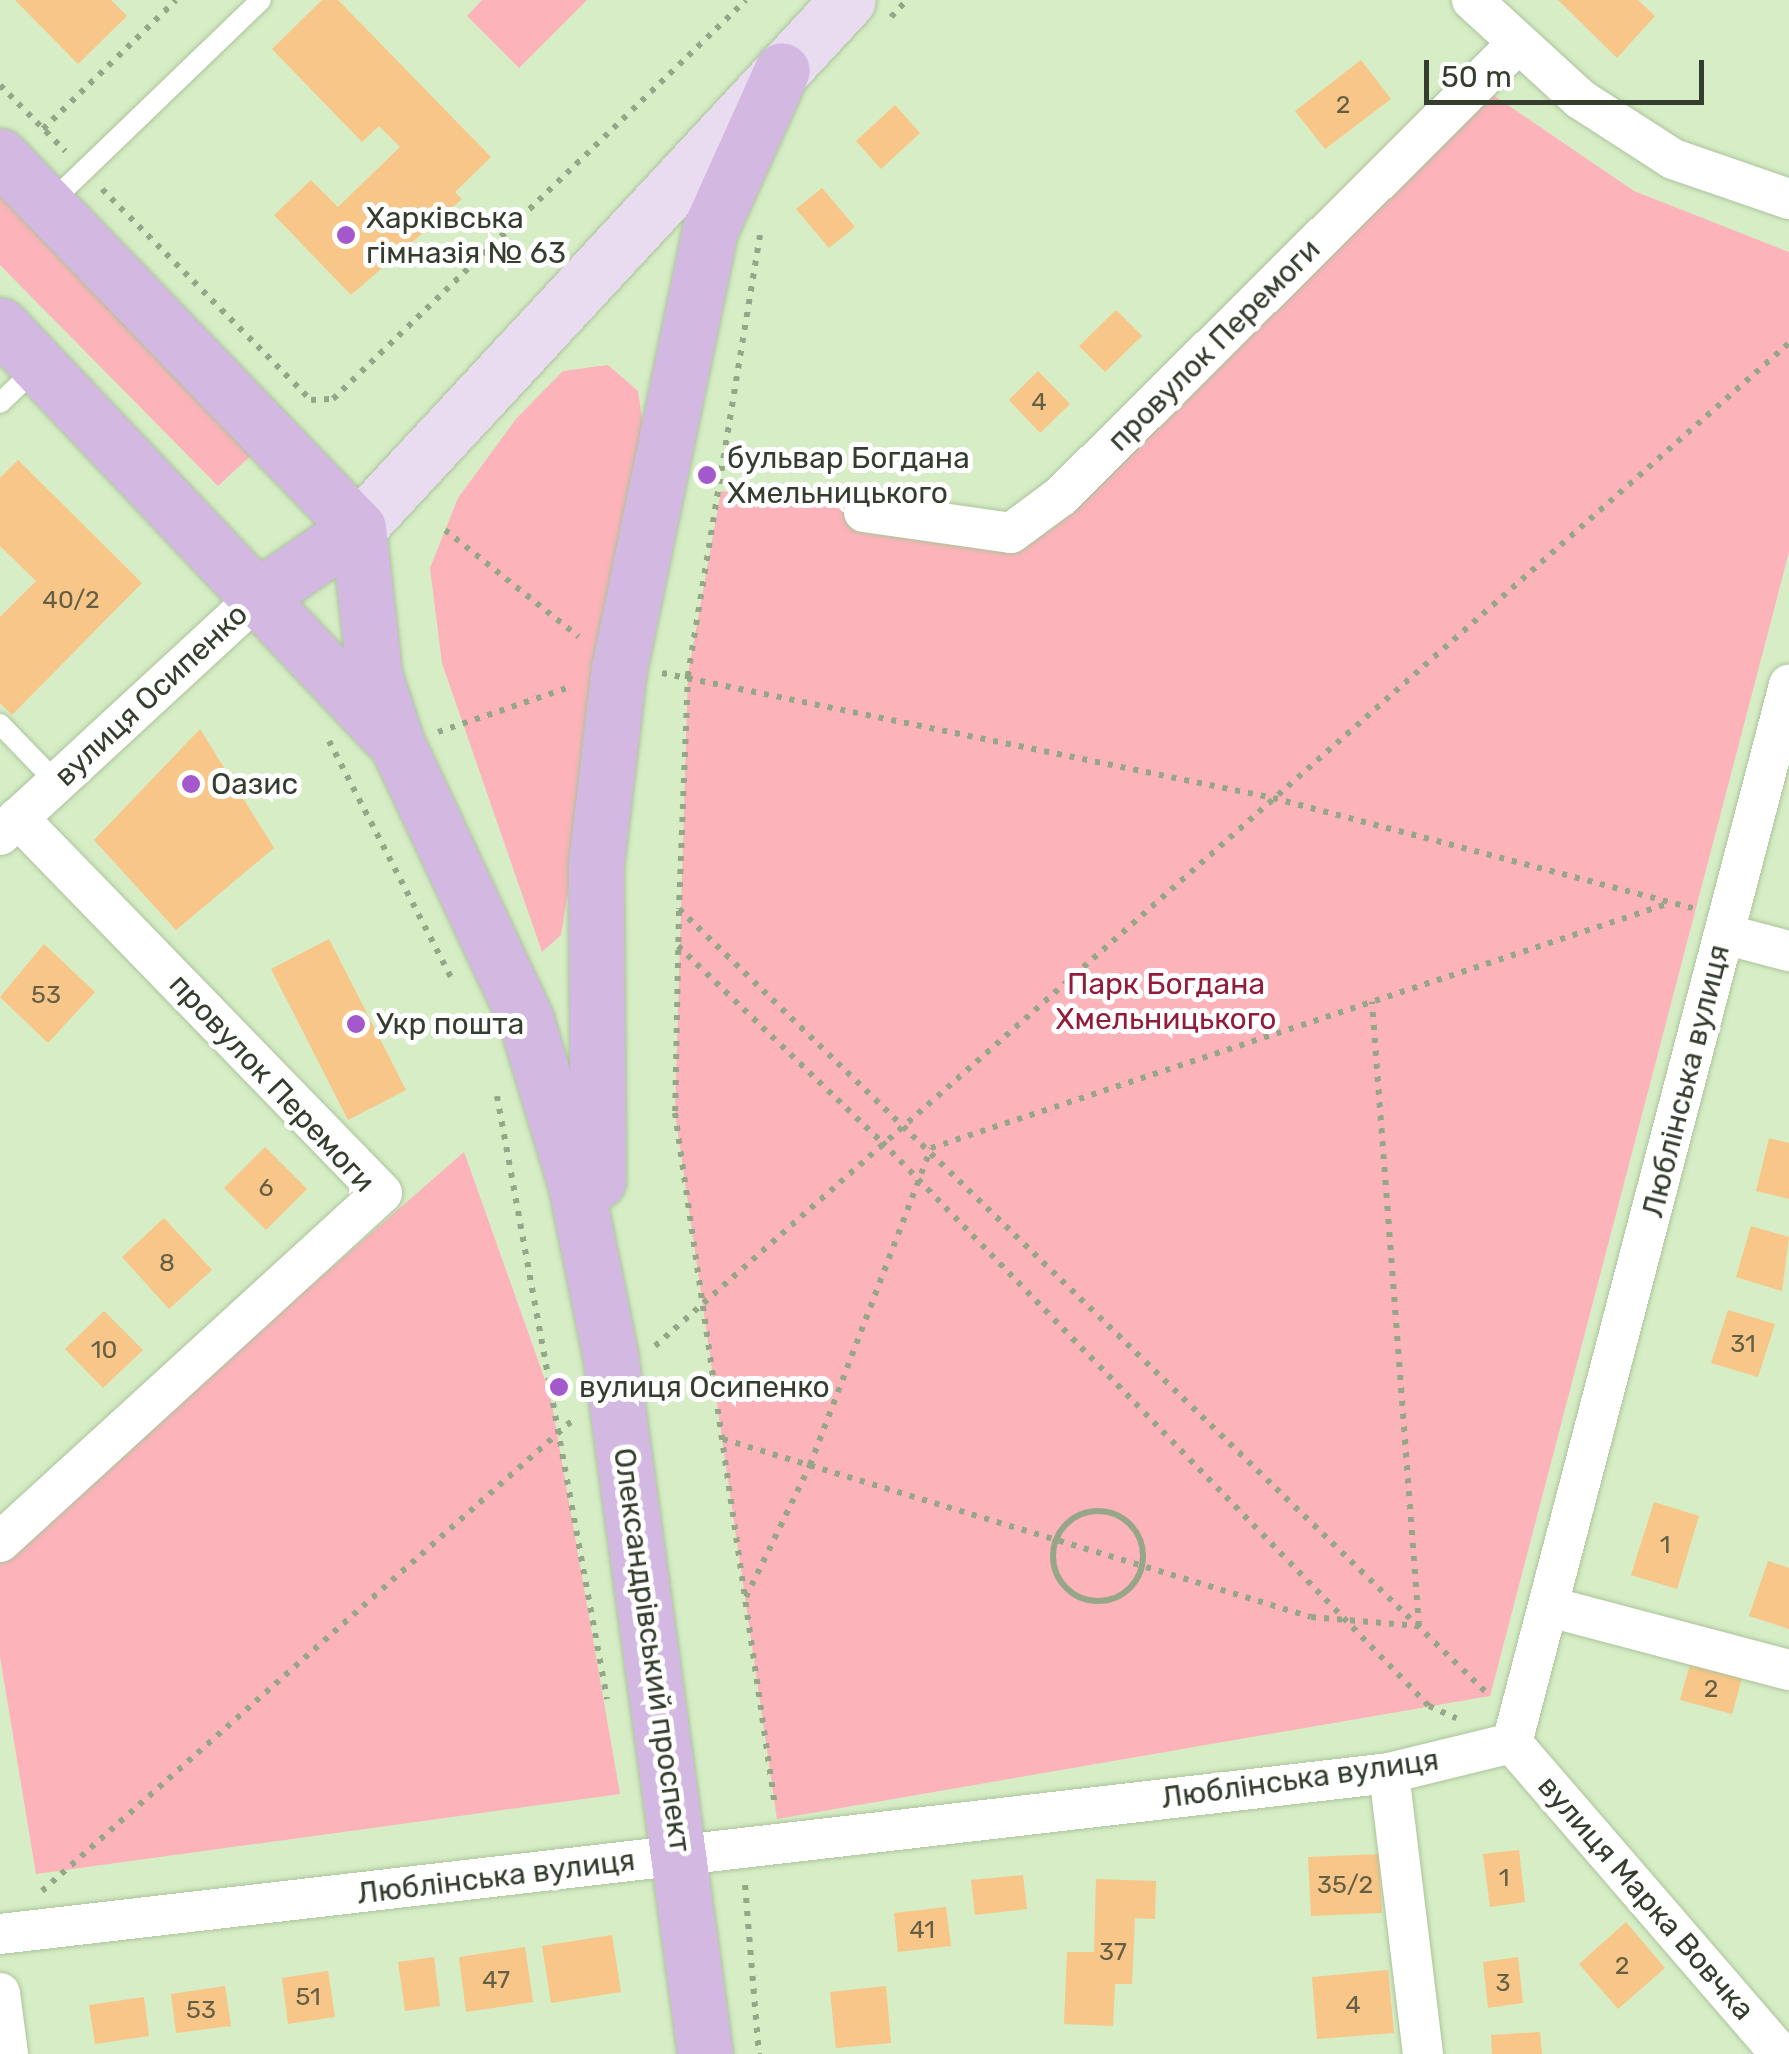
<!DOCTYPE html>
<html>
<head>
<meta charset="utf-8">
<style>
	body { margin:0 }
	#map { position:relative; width:1789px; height:2054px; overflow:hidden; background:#d6edc5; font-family:Rubik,sans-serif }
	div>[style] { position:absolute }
	.green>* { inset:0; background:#fcb3ba }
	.building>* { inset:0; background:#f8c688 }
	.path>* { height:6px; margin-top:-3px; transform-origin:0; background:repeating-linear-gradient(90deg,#96a789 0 5px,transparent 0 13px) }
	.path>.ring { margin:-3px; padding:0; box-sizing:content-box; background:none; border:6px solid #96a789; border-radius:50% }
	.roads { filter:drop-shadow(0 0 2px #acc39c) drop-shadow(0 0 2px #acc39c) }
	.lane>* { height:20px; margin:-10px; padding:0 10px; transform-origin:10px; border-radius:10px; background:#fff }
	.street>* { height:40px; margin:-20px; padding:0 20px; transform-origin:20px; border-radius:20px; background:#fff }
	.secondary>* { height:55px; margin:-27.5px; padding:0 27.5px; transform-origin:27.5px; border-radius:27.5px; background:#e9dcf1 }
	.primary>* { height:55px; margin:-27.5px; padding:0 27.5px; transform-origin:27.5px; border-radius:27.5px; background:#d3b9e2 }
	.dots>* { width:28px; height:28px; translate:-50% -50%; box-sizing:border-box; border:5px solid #fff; border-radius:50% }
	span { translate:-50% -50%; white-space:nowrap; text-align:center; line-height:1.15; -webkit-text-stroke:10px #fff; paint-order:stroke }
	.number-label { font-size:25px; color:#655f44 }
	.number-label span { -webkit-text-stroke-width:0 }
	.poi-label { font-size:30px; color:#343d2e }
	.left { translate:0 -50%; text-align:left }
	.street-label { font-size:30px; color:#343d2e }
	.park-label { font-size:30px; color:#921c3a }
	.scale { position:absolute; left:1424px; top:60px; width:280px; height:45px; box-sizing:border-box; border:5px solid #343d2e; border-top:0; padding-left:12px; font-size:30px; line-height:35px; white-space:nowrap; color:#343d2e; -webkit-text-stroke:8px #fff; paint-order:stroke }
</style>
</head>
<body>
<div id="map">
	<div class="green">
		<div style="clip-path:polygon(482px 0,587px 0,519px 68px,467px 16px)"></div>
		<div style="clip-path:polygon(1477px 84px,1634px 191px,1789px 252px,1789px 552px,1490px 1696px,777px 1819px,675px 1113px,688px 674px,721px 491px,1011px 533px)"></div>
		<div style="clip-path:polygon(0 179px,261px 446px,218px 486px,0 265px)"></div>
		<div style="clip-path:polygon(608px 365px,638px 391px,643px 425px,561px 935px,542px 952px,442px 663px,430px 568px,458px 498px,516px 419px,563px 371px)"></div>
		<div style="clip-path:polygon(464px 1152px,550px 1394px,620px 1794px,36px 1874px,0 1657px,0 1557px)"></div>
	</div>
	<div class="building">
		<div style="clip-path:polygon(15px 0,111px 0,127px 16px,78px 64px)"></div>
		<div style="clip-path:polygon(322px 0,338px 0,491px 157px,455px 192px,462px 199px,351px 295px,274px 215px,311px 180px,338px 207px,400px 147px,379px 126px,362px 142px,272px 49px)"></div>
		<div style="clip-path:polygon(1558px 0,1638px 0,1655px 16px,1617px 58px)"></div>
		<div style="clip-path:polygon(1361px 60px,1391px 99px,1325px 149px,1295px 111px)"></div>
		<div style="clip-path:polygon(895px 105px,920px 133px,881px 169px,856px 141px)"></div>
		<div style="clip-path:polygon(822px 188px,855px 227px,829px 248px,796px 209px)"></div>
		<div style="clip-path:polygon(1116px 310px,1142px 336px,1105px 372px,1079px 346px)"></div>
		<div style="clip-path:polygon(1038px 371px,1070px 404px,1040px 433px,1009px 400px)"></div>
		<div style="clip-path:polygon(18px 460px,142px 583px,12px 715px,0 703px,0 617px,36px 581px,0 546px,0 478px)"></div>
		<div style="clip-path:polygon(200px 729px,274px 848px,176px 930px,94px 840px)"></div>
		<div style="clip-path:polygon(329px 939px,406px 1090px,348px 1120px,271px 969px)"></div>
		<div style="clip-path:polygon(44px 944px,95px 992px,48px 1043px,0 997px)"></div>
		<div style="clip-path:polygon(1769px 1138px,1789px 1143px,1789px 1199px,1756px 1191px)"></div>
		<div style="clip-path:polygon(265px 1147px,307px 1189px,266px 1230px,224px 1188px)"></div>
		<div style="clip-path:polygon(164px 1218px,212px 1270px,169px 1309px,122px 1257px)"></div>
		<div style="clip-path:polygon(1751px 1226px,1789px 1237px,1782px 1291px,1736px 1277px)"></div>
		<div style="clip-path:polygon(1728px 1310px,1775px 1324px,1758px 1377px,1711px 1363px)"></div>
		<div style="clip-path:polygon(104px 1311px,143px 1350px,103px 1388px,65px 1349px)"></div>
		<div style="clip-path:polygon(1654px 1502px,1699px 1516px,1677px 1589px,1631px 1575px)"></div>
		<div style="clip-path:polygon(1768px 1561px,1789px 1568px,1789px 1629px,1749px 1616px)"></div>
		<div style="clip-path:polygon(1690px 1664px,1742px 1678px,1732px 1714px,1680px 1700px)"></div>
		<div style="clip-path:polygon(1519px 1850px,1525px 1902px,1490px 1907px,1483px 1854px)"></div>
		<div style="clip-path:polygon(1379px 1854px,1382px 1913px,1311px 1916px,1308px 1857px)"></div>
		<div style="clip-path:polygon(1023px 1875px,1027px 1909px,975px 1915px,971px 1880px)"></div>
		<div style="clip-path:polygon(1096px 1879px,1156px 1881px,1155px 1919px,1135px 1918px,1132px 1984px,1115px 1984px,1113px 2026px,1064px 2024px,1067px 1952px,1094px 1952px)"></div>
		<div style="clip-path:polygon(946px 1907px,951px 1946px,898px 1952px,894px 1913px)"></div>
		<div style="clip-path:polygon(1626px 1922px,1665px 1968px,1618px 2009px,1579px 1964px)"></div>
		<div style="clip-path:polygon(612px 1935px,621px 1992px,551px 2003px,542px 1946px)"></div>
		<div style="clip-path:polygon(525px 1947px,533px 2002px,466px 2012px,459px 1957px)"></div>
		<div style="clip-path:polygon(434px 1957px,440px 2006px,405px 2011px,398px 1962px)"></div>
		<div style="clip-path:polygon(1518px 1957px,1523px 2003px,1488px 2008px,1483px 1962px)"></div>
		<div style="clip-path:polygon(1388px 1970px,1394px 2033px,1317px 2039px,1312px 1977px)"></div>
		<div style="clip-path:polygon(328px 1971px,335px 2017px,288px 2024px,282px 1978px)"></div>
		<div style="clip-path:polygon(225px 1986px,231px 2026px,176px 2033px,171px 1994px)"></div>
		<div style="clip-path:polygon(886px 1986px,891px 2043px,836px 2048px,830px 1992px)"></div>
		<div style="clip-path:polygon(144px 1997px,149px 2036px,95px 2044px,89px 2005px)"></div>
		<div style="clip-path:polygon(1540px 2032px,1542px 2054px,1492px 2054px,1491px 2035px)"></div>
	</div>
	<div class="path">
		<div style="left:891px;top:17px;width:23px;rotate:-47deg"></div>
		<div style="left:0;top:85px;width:93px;rotate:45.4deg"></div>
		<div style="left:43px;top:129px;width:185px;rotate:-44.1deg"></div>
		<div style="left:102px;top:189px;width:297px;rotate:45.3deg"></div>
		<div style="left:311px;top:400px;width:22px;rotate:-3deg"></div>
		<div style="left:333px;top:399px;width:574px;rotate:-44.01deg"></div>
		<div style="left:760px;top:235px;width:445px;rotate:99.3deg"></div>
		<div style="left:688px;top:674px;width:235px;rotate:92.2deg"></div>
		<div style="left:679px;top:909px;width:1127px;rotate:44.14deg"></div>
		<div style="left:445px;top:530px;width:171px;rotate:38.6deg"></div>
		<div style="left:662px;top:673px;width:624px;rotate:11.56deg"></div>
		<div style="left:1273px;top:798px;width:434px;rotate:14.7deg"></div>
		<div style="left:438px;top:732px;width:143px;rotate:-18.8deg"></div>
		<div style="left:329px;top:741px;width:272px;rotate:62.7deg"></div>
		<div style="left:679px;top:911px;width:202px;rotate:91.1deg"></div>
		<div style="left:675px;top:1113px;width:700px;rotate:81.79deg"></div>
		<div style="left:678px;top:946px;width:283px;rotate:43.9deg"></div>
		<div style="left:882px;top:1142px;width:786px;rotate:45.88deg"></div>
		<div style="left:1429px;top:1706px;width:30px;rotate:24deg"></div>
		<div style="left:497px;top:1096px;width:613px;rotate:79.66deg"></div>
		<div style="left:655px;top:1346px;width:1514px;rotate:-41.49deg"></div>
		<div style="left:723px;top:1439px;width:614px;rotate:16.84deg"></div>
		<div style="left:1311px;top:1617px;width:108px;rotate:4.8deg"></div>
		<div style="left:1419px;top:1626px;width:626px;rotate:-94.31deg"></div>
		<div class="ring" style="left:1053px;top:1511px;width:84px;height:84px"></div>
		<div style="left:746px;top:1597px;width:147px;rotate:-64.1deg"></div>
		<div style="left:810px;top:1465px;width:339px;rotate:-69.1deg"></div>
		<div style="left:931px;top:1148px;width:779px;rotate:-18.34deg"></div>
		<div style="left:745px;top:1885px;width:170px;rotate:85.3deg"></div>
		<div style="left:42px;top:1891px;width:713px;rotate:-41.59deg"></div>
	</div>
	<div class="roads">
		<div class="lane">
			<div style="left:49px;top:204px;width:294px;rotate:-43.9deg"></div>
			<div style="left:0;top:403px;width:52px;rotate:-43.5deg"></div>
			<div style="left:0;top:724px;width:81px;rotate:46deg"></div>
		</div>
		<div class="street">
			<div style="left:1472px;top:0;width:147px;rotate:42.5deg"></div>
			<div style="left:1580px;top:99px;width:111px;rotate:32.8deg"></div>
			<div style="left:1673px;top:159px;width:123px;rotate:19deg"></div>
			<div style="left:864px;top:512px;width:148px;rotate:8.1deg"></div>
			<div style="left:1011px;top:533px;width:62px;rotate:-36.5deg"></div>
			<div style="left:1061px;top:496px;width:641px;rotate:-44.75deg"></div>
			<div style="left:0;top:835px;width:352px;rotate:-42.7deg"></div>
			<div style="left:1724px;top:934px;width:67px;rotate:14.7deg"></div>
			<div style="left:0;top:1542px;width:517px;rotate:-42.42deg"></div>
			<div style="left:382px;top:1193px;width:523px;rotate:-134.15deg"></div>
			<div style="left:1550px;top:1607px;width:247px;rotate:14.8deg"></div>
			<div style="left:1512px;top:1743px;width:411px;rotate:49.2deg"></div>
			<div style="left:1389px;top:1773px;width:283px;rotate:83.1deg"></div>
			<div style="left:0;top:1934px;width:1398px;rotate:-6.61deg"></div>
			<div style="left:1389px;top:1773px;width:127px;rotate:-13.7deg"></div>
			<div style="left:1512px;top:1743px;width:1094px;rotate:-75.33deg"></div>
			<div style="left:0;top:1993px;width:62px;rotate:82.5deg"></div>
		</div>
		<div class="secondary">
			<div style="left:358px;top:528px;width:720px;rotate:-47.14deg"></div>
		</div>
		<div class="primary">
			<div style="left:0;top:156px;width:516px;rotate:46.1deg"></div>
			<div style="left:0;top:325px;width:564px;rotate:46.58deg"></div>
			<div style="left:358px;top:528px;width:147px;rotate:83.7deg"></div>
			<div style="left:374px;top:674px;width:74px;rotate:71.8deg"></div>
			<div style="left:397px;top:744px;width:305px;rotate:64.9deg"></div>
			<div style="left:526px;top:1020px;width:173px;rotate:73.2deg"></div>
			<div style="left:576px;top:1186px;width:171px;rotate:78.6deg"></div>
			<div style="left:610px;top:1354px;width:706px;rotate:82.27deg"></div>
			<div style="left:259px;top:596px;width:120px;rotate:-34.5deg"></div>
			<div style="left:598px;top:1181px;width:317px;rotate:-90.4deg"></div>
			<div style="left:596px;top:864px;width:196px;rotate:-83.3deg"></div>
			<div style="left:619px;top:669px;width:448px;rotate:-78.3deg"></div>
			<div style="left:710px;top:230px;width:175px;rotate:-65.8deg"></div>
		</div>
	</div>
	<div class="dots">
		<div style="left:346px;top:235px;background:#a358cb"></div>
		<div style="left:707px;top:475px;background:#a358cb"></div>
		<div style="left:191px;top:784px;background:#a358cb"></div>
		<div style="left:356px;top:1024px;background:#a358cb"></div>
		<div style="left:559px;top:1387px;background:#a358cb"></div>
	</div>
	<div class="number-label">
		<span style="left:1343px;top:105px">2</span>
		<span style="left:1039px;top:402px">4</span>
		<span style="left:71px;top:600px">40/2</span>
		<span style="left:46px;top:995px">53</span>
		<span style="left:266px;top:1188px">6</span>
		<span style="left:167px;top:1263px">8</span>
		<span style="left:1743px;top:1344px">31</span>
		<span style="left:104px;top:1350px">10</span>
		<span style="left:1665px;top:1545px">1</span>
		<span style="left:1711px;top:1689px">2</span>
		<span style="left:1504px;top:1878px">1</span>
		<span style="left:1345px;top:1885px">35/2</span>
		<span style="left:922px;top:1930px">41</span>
		<span style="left:1113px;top:1952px">37</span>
		<span style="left:1622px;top:1966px">2</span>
		<span style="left:496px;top:1980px">47</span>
		<span style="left:1503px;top:1983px">3</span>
		<span style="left:308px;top:1997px">51</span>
		<span style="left:1353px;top:2005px">4</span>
		<span style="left:201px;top:2010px">53</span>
	</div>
	<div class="poi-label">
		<span class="left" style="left:366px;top:235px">Харківська<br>гімназія № 63</span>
		<span class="left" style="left:727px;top:475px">бульвар Богдана<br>Хмельницького</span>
		<span class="left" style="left:211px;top:784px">Оазис</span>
		<span class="left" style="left:376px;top:1024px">Укр пошта</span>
		<span class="left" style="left:579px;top:1387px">вулиця Осипенко</span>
	</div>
	<div class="street-label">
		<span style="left:1214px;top:345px;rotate:-45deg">провулок Перемоги</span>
		<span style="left:151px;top:695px;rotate:-43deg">вулиця Осипенко</span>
		<span style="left:1686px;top:1081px;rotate:-76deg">Люблінська вулиця</span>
		<span style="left:272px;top:1083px;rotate:47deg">провулок Перемоги</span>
		<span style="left:652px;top:1650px;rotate:82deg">Олександрівський проспект</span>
		<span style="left:1300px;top:1779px;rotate:-8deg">Люблінська вулиця</span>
		<span style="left:496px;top:1877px;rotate:-7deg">Люблінська вулиця</span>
		<span style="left:1646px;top:1898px;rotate:49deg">вулиця Марка Вовчка</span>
	</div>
	<div class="park-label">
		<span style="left:1166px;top:1001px">Парк Богдана<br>Хмельницького</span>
	</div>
	<div class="scale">50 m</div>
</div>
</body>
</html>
